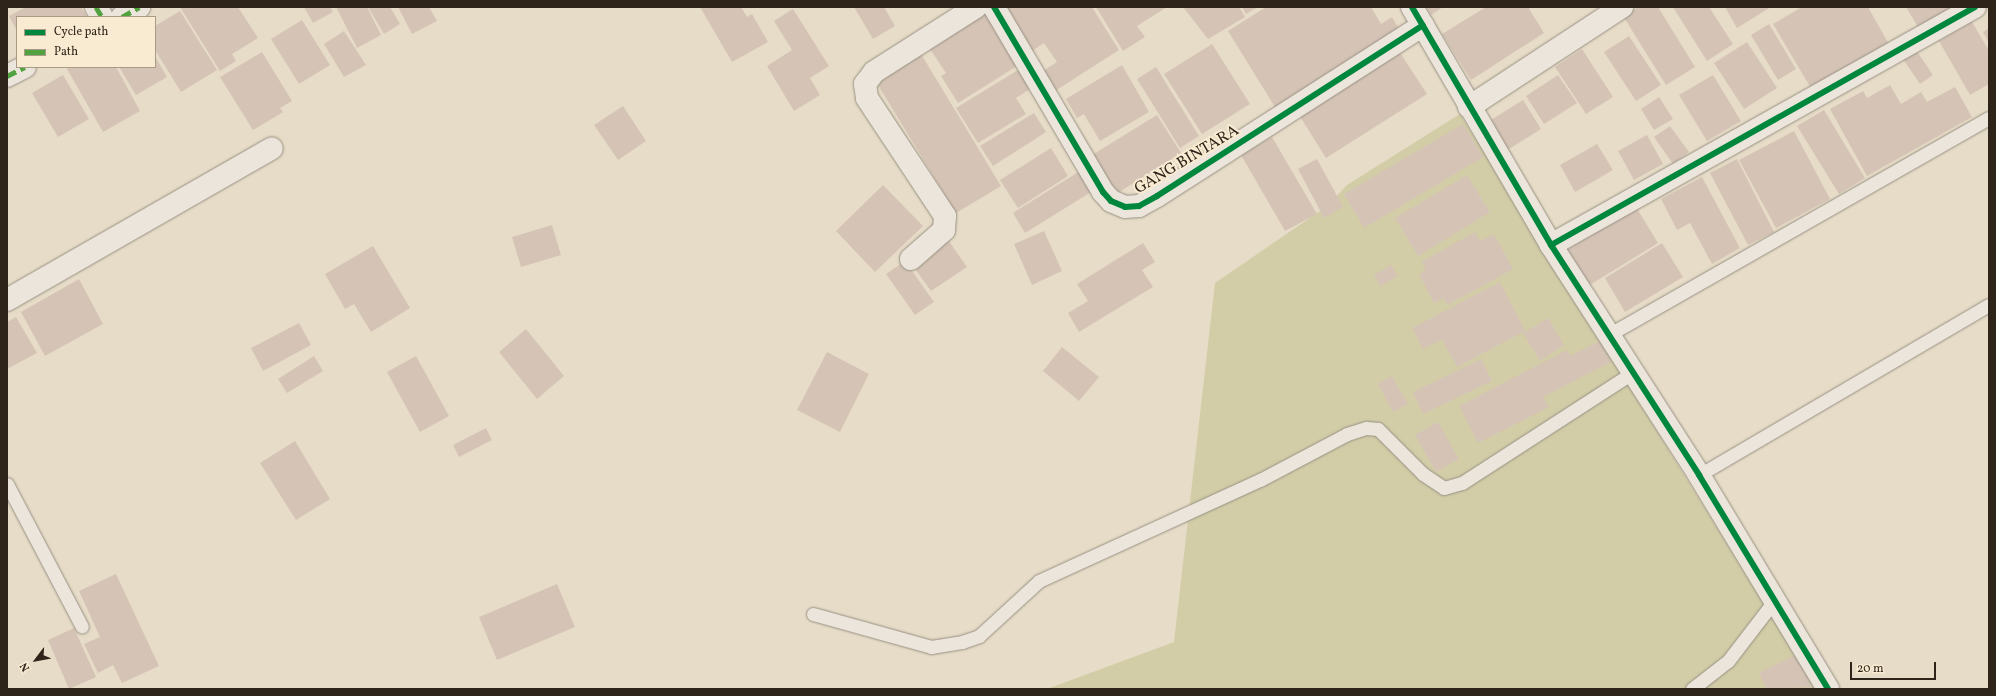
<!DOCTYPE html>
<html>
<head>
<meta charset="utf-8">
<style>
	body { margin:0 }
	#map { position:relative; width:1996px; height:696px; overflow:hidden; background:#e7dcc7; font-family:Vollkorn,serif }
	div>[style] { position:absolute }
	.green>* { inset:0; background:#d2cda7 }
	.building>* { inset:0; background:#d5c4b5 }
	.roads { filter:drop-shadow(0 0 1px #979083) drop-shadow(0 0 1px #979083) }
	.service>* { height:13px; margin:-6.5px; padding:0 6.5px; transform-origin:6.5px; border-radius:6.5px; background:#ebe5db }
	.minor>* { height:22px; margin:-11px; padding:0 11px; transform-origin:11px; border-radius:11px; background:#ebe5db }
	.quiet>* { height:5px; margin-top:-2.5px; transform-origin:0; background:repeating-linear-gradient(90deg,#52a340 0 10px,transparent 0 15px) }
	.cycleway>* { height:6px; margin:-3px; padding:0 3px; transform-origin:3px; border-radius:3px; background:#00873e }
	span { translate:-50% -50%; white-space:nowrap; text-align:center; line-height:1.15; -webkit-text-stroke:4px #f8ebd2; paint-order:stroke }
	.street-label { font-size:16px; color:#2f241a }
	.frame { position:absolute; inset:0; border:8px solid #2f241a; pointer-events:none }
	.legend { position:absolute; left:16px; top:16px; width:140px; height:52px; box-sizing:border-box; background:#f8ebd2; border:1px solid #a89b88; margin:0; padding:5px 7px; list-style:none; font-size:12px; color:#2f241a }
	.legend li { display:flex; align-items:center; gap:8px; height:20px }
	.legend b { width:20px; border:1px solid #a89b88 }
	.north { position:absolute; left:16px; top:640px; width:40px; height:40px; -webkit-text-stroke:3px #f8ebd2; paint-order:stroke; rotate:238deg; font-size:11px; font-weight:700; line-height:16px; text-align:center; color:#2f241a }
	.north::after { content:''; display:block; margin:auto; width:14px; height:18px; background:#2f241a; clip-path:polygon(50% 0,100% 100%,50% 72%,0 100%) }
	.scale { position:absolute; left:1850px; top:662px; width:86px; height:18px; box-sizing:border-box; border:2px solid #2f241a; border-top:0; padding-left:5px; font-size:12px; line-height:14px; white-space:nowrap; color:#2f241a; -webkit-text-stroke:3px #f8ebd2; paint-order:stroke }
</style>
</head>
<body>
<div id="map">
	<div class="green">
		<div style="clip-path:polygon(1460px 114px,1817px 689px,1047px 689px,1174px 642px,1215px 283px,1326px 207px,1347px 185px)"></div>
	</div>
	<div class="building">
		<div style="clip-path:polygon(26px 7px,81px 7px,87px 17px,17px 17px,17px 31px,9px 16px)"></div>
		<div style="clip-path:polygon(180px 7px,238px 7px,258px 38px,232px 54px,236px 61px,220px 71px)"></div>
		<div style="clip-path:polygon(304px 7px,330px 7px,333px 12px,313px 23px)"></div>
		<div style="clip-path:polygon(336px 7px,367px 7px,381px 35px,357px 48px)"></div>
		<div style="clip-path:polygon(368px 7px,390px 7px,400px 24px,384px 34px)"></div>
		<div style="clip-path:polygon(398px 7px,429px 7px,437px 21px,412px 34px)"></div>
		<div style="clip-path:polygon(700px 7px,741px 7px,747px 17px,752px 14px,768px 42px,732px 62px)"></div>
		<div style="clip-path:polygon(854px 7px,884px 7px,895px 26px,873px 39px)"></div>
		<div style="clip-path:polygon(1004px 7px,1092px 7px,1119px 50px,1055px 91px,1043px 71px,1057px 62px,1044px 43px,1032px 51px)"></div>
		<div style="clip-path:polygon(1096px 7px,1167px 7px,1137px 26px,1145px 37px,1123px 51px)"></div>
		<div style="clip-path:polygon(1183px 7px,1239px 7px,1245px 17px,1208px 39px)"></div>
		<div style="clip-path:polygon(1242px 7px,1258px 7px,1246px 14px)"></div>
		<div style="clip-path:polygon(1266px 7px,1371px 7px,1381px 24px,1392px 17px,1400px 31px,1275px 107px,1228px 31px)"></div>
		<div style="clip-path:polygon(1426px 7px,1443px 7px,1431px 15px)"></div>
		<div style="clip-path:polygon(1486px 7px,1528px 7px,1544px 33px,1471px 80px,1442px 34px)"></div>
		<div style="clip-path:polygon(1638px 7px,1658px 7px,1695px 67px,1666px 85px,1623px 16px)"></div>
		<div style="clip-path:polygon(1673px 7px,1709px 7px,1733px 44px,1707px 61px)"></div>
		<div style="clip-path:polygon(1725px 7px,1771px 7px,1737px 28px)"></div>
		<div style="clip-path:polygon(1802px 7px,1868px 7px,1890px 46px,1812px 90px,1773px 24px)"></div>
		<div style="clip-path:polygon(1906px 7px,1962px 7px,1921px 32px)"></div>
		<div style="clip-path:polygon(793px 9px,829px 66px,810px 78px,804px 68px,820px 95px,794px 111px,767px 66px,792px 50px,774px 21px)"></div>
		<div style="clip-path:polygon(984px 10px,1019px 65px,958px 103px,941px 76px,946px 73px,928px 46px)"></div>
		<div style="clip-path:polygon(180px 11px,217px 70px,181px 92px,155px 50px,155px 26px)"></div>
		<div style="clip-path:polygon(302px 20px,330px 65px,299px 84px,271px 39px)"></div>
		<div style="clip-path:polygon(1972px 22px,1989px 51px,1989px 84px,1970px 95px,1939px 41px)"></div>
		<div style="clip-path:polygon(1769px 24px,1796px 69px,1778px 80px,1751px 35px)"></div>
		<div style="clip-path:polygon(1989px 28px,1989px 43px,1983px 32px)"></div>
		<div style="clip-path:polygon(344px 31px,366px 65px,344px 77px,324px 44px)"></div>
		<div style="clip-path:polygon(1629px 36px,1661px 85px,1636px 101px,1604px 52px)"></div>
		<div style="clip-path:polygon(1747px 42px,1777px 88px,1744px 109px,1714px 63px)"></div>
		<div style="clip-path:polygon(1212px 44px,1250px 104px,1202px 134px,1164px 74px)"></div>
		<div style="clip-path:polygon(918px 49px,1001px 186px,956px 213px,873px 77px)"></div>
		<div style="clip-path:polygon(1582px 49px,1613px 97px,1586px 114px,1555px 67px)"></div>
		<div style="clip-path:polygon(1916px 50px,1933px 75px,1920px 84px,1903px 59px)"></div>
		<div style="clip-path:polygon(1399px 51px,1427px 94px,1326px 158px,1299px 115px)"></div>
		<div style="clip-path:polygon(262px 52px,292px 101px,280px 108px,283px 112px,253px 130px,220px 77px)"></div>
		<div style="clip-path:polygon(155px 56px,167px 77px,136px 95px,119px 67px,155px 67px)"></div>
		<div style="clip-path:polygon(1122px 65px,1149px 112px,1100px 141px,1084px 114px,1077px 118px,1066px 99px)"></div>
		<div style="clip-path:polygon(70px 67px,116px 67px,140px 111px,103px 132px,67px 69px)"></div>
		<div style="clip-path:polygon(1156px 67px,1199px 136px,1180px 148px,1137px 79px)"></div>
		<div style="clip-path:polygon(1018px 70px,1030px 89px,1016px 98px,1026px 114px,978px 143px,956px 108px)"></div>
		<div style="clip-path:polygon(63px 75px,89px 119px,58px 137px,32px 93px)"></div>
		<div style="clip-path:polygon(1558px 75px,1577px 103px,1544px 124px,1526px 96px)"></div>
		<div style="clip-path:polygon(1713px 75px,1741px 121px,1707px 141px,1679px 95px)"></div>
		<div style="clip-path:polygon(1890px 85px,1901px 104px,1921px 92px,1927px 102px,1955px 87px,1972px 117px,1867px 176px,1830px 109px,1863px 91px,1867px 98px)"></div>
		<div style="clip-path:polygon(1659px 97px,1673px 119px,1654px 130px,1641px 109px)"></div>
		<div style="clip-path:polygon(1523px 100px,1541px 129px,1501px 154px,1483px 125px)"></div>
		<div style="clip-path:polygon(623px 106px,646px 141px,618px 160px,594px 125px)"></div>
		<div style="clip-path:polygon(1824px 110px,1865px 178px,1839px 194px,1797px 126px)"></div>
		<div style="clip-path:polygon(1034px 113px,1046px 132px,993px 166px,980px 146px)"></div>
		<div style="clip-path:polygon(1157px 115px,1181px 153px,1116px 194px,1092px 155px)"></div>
		<div style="clip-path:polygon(1463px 124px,1483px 157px,1364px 228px,1344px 194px)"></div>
		<div style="clip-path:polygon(1670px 126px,1689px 152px,1673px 164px,1654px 137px)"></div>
		<div style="clip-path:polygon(1794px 131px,1830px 199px,1776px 228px,1739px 160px)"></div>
		<div style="clip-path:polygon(1647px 135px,1663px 164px,1634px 180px,1618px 151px)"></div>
		<div style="clip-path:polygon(1272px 137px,1317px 214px,1285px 231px,1241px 155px)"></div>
		<div style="clip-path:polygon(1597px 144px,1613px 170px,1575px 192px,1560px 165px)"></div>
		<div style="clip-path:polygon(1051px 148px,1068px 176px,1018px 208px,1000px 180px)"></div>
		<div style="clip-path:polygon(1317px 159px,1343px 207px,1324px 218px,1298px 169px)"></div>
		<div style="clip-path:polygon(1737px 159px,1774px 232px,1748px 245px,1710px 173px)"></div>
		<div style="clip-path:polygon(1083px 169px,1096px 189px,1025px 233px,1013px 213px)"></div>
		<div style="clip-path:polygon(1467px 175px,1490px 212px,1418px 256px,1395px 218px)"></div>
		<div style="clip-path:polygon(1702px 177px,1740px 248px,1712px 264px,1690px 223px,1677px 230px,1661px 199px)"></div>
		<div style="clip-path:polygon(883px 185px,923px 226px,875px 272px,836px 231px)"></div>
		<div style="clip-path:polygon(1636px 207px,1658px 243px,1585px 288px,1564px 252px)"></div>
		<div style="clip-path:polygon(552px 225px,561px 255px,521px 267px,512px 237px)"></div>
		<div style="clip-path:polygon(1044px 231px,1062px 271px,1032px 285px,1014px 244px)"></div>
		<div style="clip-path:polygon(1475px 232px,1480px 241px,1494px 234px,1513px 269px,1448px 305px,1443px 298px,1434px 303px,1419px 274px,1426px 270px,1421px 262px)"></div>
		<div style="clip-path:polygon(946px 237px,967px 267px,931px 291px,910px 262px)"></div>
		<div style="clip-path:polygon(1143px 243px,1155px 262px,1142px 270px,1153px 287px,1079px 332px,1068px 313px,1088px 301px,1077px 284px)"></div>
		<div style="clip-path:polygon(1662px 243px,1683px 277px,1625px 312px,1605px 278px)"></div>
		<div style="clip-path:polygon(373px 246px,410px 308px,371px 332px,354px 304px,345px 309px,325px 274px)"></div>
		<div style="clip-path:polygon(905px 261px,934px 302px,915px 315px,886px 274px)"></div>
		<div style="clip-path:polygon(1391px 265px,1398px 276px,1380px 286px,1374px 275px)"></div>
		<div style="clip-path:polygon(79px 279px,103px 324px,45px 356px,21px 312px)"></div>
		<div style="clip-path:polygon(1500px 282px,1525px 331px,1457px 367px,1442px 340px,1423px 349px,1412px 328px)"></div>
		<div style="clip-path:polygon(16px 317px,37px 353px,7px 369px,7px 322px)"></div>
		<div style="clip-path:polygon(1548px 318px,1564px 345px,1540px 361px,1523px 333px)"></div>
		<div style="clip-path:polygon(299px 323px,311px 345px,263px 371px,251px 348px)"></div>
		<div style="clip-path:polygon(526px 329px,564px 376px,537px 399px,499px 352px)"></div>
		<div style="clip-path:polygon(1600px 341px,1611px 362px,1543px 397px,1549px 407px,1478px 443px,1459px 406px,1567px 350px,1570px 356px)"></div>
		<div style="clip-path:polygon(1062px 347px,1099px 377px,1079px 401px,1043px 371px)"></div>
		<div style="clip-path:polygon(827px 352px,869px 374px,840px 432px,797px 410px)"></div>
		<div style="clip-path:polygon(314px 356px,323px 371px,287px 393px,278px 379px)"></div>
		<div style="clip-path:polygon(416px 356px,449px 416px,420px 432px,387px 372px)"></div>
		<div style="clip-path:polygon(1481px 359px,1492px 381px,1423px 414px,1413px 392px)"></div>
		<div style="clip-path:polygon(1392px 376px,1408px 404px,1393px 412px,1378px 384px)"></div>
		<div style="clip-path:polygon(1438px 422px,1459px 459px,1436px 472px,1415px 435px)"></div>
		<div style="clip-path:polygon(486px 428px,492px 440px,459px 457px,453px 445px)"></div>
		<div style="clip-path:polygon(295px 441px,330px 499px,296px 520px,260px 463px)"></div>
		<div style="clip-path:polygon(116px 574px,159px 666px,122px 683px,113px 665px,98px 673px,84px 644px,100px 637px,79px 591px)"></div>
		<div style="clip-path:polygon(557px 584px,575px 627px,497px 660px,479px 617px)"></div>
		<div style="clip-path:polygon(74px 628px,96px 677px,69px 689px,48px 640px)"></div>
		<div style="clip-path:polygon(1796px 655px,1812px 687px,1767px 689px,1759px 673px)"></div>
	</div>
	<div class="roads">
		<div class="service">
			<div style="left:1610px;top:334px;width:436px;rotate:-29.7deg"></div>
			<div style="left:1699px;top:475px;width:336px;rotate:-30.4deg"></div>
			<div style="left:7px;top:484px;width:161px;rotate:62.3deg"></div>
			<div style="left:813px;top:614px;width:123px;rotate:15.6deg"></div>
			<div style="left:931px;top:647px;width:31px;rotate:-9deg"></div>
			<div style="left:962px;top:642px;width:18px;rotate:-19deg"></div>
			<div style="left:979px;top:636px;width:81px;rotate:-42.5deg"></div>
			<div style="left:1039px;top:581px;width:243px;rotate:-24.6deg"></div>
			<div style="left:1260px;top:480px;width:98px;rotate:-27.9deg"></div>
			<div style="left:1347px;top:434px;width:20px;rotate:-18deg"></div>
			<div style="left:1366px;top:428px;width:12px;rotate:5deg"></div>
			<div style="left:1378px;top:429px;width:64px;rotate:45deg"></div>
			<div style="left:1423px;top:474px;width:25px;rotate:34deg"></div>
			<div style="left:1444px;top:488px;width:19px;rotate:-16deg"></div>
			<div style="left:1462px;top:483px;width:202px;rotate:-32.9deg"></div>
			<div style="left:1692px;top:689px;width:46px;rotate:-37.9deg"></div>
			<div style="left:1728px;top:661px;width:76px;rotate:-52.5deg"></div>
		</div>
		<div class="minor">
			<div style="left:96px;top:7px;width:12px;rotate:59deg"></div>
			<div style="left:994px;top:7px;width:215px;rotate:59.5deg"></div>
			<div style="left:1103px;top:192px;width:12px;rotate:48deg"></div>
			<div style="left:1111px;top:201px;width:15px;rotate:23deg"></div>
			<div style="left:1125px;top:207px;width:14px;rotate:-4deg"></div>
			<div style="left:1139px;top:206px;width:21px;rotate:-29deg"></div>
			<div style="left:1157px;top:196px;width:316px;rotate:-32.7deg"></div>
			<div style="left:1412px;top:7px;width:276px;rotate:59.7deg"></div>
			<div style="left:1551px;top:245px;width:274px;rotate:57.2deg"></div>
			<div style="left:1699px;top:475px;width:250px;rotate:58.9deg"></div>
			<div style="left:122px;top:17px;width:20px;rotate:-30deg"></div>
			<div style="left:7px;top:76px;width:20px;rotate:-27deg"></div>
			<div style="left:1469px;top:107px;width:183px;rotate:-33.2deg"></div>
			<div style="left:1551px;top:245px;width:486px;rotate:-29.3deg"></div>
			<div style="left:911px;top:259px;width:44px;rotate:-41.3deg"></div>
			<div style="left:944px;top:230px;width:14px;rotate:-86deg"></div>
			<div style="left:945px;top:216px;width:141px;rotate:-123.5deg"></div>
			<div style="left:867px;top:98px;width:14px;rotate:-98deg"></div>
			<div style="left:865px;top:84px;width:15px;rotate:-53deg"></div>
			<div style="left:874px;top:72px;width:121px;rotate:-32.5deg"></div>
			<div style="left:7px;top:300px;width:305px;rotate:-29.8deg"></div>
		</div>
	</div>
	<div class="quiet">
		<div style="left:96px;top:7px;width:12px;rotate:59deg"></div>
		<div style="left:122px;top:17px;width:20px;rotate:-30deg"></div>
		<div style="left:7px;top:76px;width:20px;rotate:-27deg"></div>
	</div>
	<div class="cycleway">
		<div style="left:994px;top:7px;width:215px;rotate:59.5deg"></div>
		<div style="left:1103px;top:192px;width:12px;rotate:48deg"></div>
		<div style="left:1111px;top:201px;width:15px;rotate:23deg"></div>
		<div style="left:1125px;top:207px;width:14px;rotate:-4deg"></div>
		<div style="left:1139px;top:206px;width:21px;rotate:-29deg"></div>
		<div style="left:1157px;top:196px;width:316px;rotate:-32.7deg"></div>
		<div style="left:1412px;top:7px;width:276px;rotate:59.7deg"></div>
		<div style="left:1551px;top:245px;width:274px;rotate:57.2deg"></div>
		<div style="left:1699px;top:475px;width:250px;rotate:58.9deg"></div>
		<div style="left:1551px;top:245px;width:486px;rotate:-29.3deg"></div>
	</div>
	<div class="street-label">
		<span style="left:1187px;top:160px;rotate:-31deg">GANG BINTARA</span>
	</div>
	<div class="frame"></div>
	<ul class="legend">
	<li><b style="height:5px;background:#00873e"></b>Cycle path</li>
	<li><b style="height:5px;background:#52a340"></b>Path</li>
	</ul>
	<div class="north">N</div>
	<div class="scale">20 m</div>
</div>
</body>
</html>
